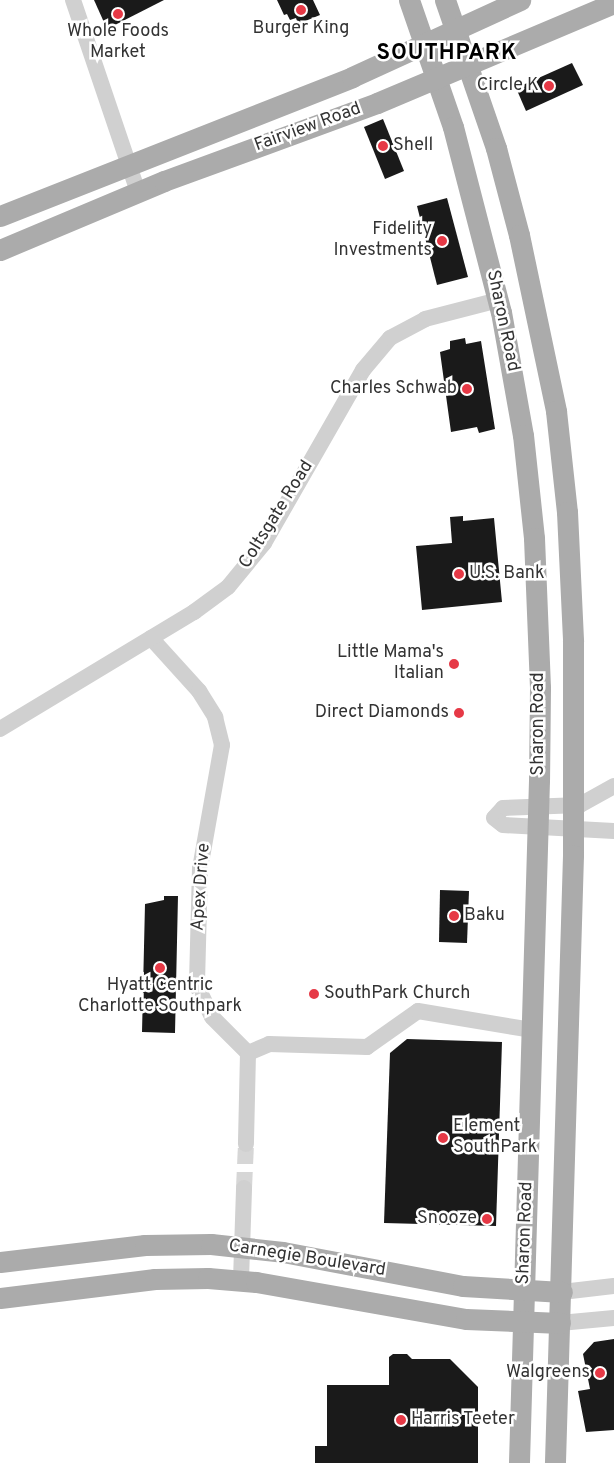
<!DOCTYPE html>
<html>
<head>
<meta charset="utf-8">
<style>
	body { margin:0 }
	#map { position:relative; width:614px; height:1463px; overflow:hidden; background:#fff; font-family:Overpass,sans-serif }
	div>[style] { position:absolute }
	.building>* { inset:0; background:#1a1a1a }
	.minor-tunnel>* { height:16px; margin-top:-8px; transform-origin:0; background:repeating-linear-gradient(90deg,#d6d6d6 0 16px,transparent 0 24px) }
	.minor>* { height:16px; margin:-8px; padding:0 8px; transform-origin:8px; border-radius:8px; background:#d0d0d0 }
	.major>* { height:21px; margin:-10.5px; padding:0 10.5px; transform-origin:10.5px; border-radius:10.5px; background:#ababab }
	.dots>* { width:14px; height:14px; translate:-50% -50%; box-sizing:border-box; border:2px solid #fff; border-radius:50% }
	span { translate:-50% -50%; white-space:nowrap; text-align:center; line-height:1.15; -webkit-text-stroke:5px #fff; paint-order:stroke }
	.poi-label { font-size:18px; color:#333 }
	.right { translate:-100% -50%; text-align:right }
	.left { translate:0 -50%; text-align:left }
	.street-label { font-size:18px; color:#333 }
	.district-label { font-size:22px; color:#000; font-weight:700; letter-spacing:1px }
</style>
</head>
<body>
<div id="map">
	<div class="building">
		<div style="clip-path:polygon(94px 0,164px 0,107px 29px)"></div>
		<div style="clip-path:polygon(277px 0,313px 0,320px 15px,298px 24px,296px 18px,290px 20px,287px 14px,284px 15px)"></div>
		<div style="clip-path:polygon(572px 63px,583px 85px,526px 111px,516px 88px)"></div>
		<div style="clip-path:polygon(383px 119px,404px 171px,385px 179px,364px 127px)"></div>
		<div style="clip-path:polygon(447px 198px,468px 277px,437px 285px,417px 206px)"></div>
		<div style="clip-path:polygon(465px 338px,466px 344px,481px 341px,495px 429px,479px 433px,477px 427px,451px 432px,440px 352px,450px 349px,450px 341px)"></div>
		<div style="clip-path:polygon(463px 516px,463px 521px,494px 518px,502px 602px,422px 610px,416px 546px,452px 543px,450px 517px)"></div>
		<div style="clip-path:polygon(440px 890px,469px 891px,467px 943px,439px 942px)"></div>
		<div style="clip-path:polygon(164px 896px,178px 896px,175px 1033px,142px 1032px,145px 904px,164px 900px)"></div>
		<div style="clip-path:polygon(407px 1039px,502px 1042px,496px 1226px,384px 1223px,390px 1053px)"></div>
		<div style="clip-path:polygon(614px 1339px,614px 1430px,586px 1432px,578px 1391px,590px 1389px,583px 1354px,594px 1342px)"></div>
		<div style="clip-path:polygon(393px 1354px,407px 1354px,412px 1359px,450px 1359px,478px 1387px,478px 1463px,315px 1463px,315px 1446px,327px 1446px,327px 1385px,389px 1385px,389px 1357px)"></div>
	</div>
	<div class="minor-tunnel">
		<div style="left:244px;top:1188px;width:44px;rotate:-87.4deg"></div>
	</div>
	<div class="minor">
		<div style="left:73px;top:0;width:203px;rotate:71.3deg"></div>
		<div style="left:151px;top:638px;width:72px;rotate:47.8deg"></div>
		<div style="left:199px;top:691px;width:31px;rotate:58deg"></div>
		<div style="left:215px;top:717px;width:29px;rotate:76deg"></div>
		<div style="left:222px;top:745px;width:125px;rotate:100.1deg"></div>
		<div style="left:200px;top:868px;width:118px;rotate:91.5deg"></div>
		<div style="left:197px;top:986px;width:34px;rotate:64deg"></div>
		<div style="left:212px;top:1017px;width:51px;rotate:45deg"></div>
		<div style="left:248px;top:1053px;width:91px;rotate:91.3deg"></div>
		<div style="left:0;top:729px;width:227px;rotate:-31.1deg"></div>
		<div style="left:194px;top:612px;width:42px;rotate:-36.3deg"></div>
		<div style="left:228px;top:587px;width:57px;rotate:-50.7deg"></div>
		<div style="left:264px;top:543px;width:199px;rotate:-60.2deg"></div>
		<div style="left:363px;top:370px;width:42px;rotate:-49.8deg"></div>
		<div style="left:390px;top:338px;width:40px;rotate:-28deg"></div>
		<div style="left:425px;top:319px;width:76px;rotate:-14.4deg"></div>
		<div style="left:614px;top:786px;width:39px;rotate:151deg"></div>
		<div style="left:580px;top:805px;width:77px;rotate:177.8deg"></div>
		<div style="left:503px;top:808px;width:13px;rotate:132deg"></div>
		<div style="left:494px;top:818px;width:11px;rotate:38deg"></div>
		<div style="left:503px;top:825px;width:111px;rotate:3.1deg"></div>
		<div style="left:248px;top:1053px;width:23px;rotate:-23deg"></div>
		<div style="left:269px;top:1044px;width:98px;rotate:1.8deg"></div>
		<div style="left:367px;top:1047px;width:62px;rotate:-35.2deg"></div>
		<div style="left:418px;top:1011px;width:115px;rotate:9.5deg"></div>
		<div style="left:241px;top:1280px;width:92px;rotate:-88.1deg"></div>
		<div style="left:562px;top:1292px;width:52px;rotate:-6.6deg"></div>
		<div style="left:560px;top:1323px;width:54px;rotate:-5.3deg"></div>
	</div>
	<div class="major">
		<div style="left:409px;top:0;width:134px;rotate:70.9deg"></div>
		<div style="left:453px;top:127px;width:191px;rotate:75.5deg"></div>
		<div style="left:501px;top:312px;width:125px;rotate:79.9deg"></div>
		<div style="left:523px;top:435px;width:104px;rotate:83.9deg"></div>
		<div style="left:534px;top:538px;width:150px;rotate:87.7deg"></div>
		<div style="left:540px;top:688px;width:92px;rotate:90.6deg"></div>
		<div style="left:539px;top:780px;width:683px;rotate:91.68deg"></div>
		<div style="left:445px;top:0;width:157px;rotate:71deg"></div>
		<div style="left:496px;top:148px;width:90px;rotate:75.2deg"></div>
		<div style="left:519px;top:235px;width:180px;rotate:78.1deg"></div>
		<div style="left:556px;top:411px;width:102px;rotate:83.8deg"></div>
		<div style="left:567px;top:512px;width:129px;rotate:87.3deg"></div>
		<div style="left:573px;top:641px;width:214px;rotate:90deg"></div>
		<div style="left:573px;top:855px;width:608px;rotate:91.7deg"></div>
		<div style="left:0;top:216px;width:378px;rotate:-21.5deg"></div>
		<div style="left:352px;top:77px;width:185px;rotate:-24.6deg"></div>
		<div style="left:0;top:250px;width:178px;rotate:-22.8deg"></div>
		<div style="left:164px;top:181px;width:227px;rotate:-20.1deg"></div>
		<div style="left:377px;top:103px;width:257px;rotate:-22.9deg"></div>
		<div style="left:0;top:1262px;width:146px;rotate:-6.7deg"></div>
		<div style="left:145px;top:1245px;width:66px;rotate:-0.9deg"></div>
		<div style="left:211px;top:1244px;width:72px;rotate:6.3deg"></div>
		<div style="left:283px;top:1252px;width:183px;rotate:10.7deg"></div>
		<div style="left:463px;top:1286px;width:99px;rotate:3.5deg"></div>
		<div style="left:0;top:1298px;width:156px;rotate:-7deg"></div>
		<div style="left:155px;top:1279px;width:53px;rotate:-1.1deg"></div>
		<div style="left:208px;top:1278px;width:48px;rotate:4.8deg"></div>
		<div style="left:256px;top:1282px;width:213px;rotate:10deg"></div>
		<div style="left:466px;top:1319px;width:94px;rotate:2.4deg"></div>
	</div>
	<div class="dots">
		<div style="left:301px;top:10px;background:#e63946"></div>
		<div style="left:118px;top:14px;background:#e63946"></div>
		<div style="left:549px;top:86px;background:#e63946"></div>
		<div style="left:383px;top:146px;background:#e63946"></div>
		<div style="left:442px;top:241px;background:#e63946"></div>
		<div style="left:467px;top:389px;background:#e63946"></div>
		<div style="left:459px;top:574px;background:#e63946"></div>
		<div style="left:454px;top:664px;background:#e63946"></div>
		<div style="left:459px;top:713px;background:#e63946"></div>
		<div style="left:454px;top:916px;background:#e63946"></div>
		<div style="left:160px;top:968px;background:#e63946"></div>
		<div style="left:314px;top:994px;background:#e63946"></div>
		<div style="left:443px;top:1138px;background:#e63946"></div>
		<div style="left:487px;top:1219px;background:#e63946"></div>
		<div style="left:600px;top:1373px;background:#e63946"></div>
		<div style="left:401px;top:1420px;background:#e63946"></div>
	</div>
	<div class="poi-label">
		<span style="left:301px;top:29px">Burger King</span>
		<span style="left:118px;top:43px">Whole Foods<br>Market</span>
		<span class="right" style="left:539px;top:86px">Circle K</span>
		<span class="left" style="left:393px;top:146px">Shell</span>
		<span class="right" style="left:432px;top:241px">Fidelity<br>Investments</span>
		<span class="right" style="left:457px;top:389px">Charles Schwab</span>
		<span class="left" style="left:469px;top:574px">U.S. Bank</span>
		<span class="right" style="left:444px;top:664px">Little Mama's<br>Italian</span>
		<span class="right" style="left:449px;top:713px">Direct Diamonds</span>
		<span class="left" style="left:464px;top:916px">Baku</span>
		<span style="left:160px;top:997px">Hyatt Centric<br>Charlotte Southpark</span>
		<span class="left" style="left:324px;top:994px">SouthPark Church</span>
		<span class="left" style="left:453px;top:1138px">Element<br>SouthPark</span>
		<span class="right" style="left:477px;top:1219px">Snooze</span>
		<span class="right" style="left:590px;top:1373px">Walgreens</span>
		<span class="left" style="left:411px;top:1420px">Harris Teeter</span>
	</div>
	<div class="street-label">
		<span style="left:308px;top:128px;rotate:-20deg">Fairview Road</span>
		<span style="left:502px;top:321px;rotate:78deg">Sharon Road</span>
		<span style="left:277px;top:515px;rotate:-58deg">Coltsgate Road</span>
		<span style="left:539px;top:724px;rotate:-90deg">Sharon Road</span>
		<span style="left:202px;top:887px;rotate:-86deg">Apex Drive</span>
		<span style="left:526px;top:1233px;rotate:-88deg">Sharon Road</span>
		<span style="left:307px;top:1259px;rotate:9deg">Carnegie Boulevard</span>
	</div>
	<div class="district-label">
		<span style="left:447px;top:54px">SOUTHPARK</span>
	</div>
</div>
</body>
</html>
